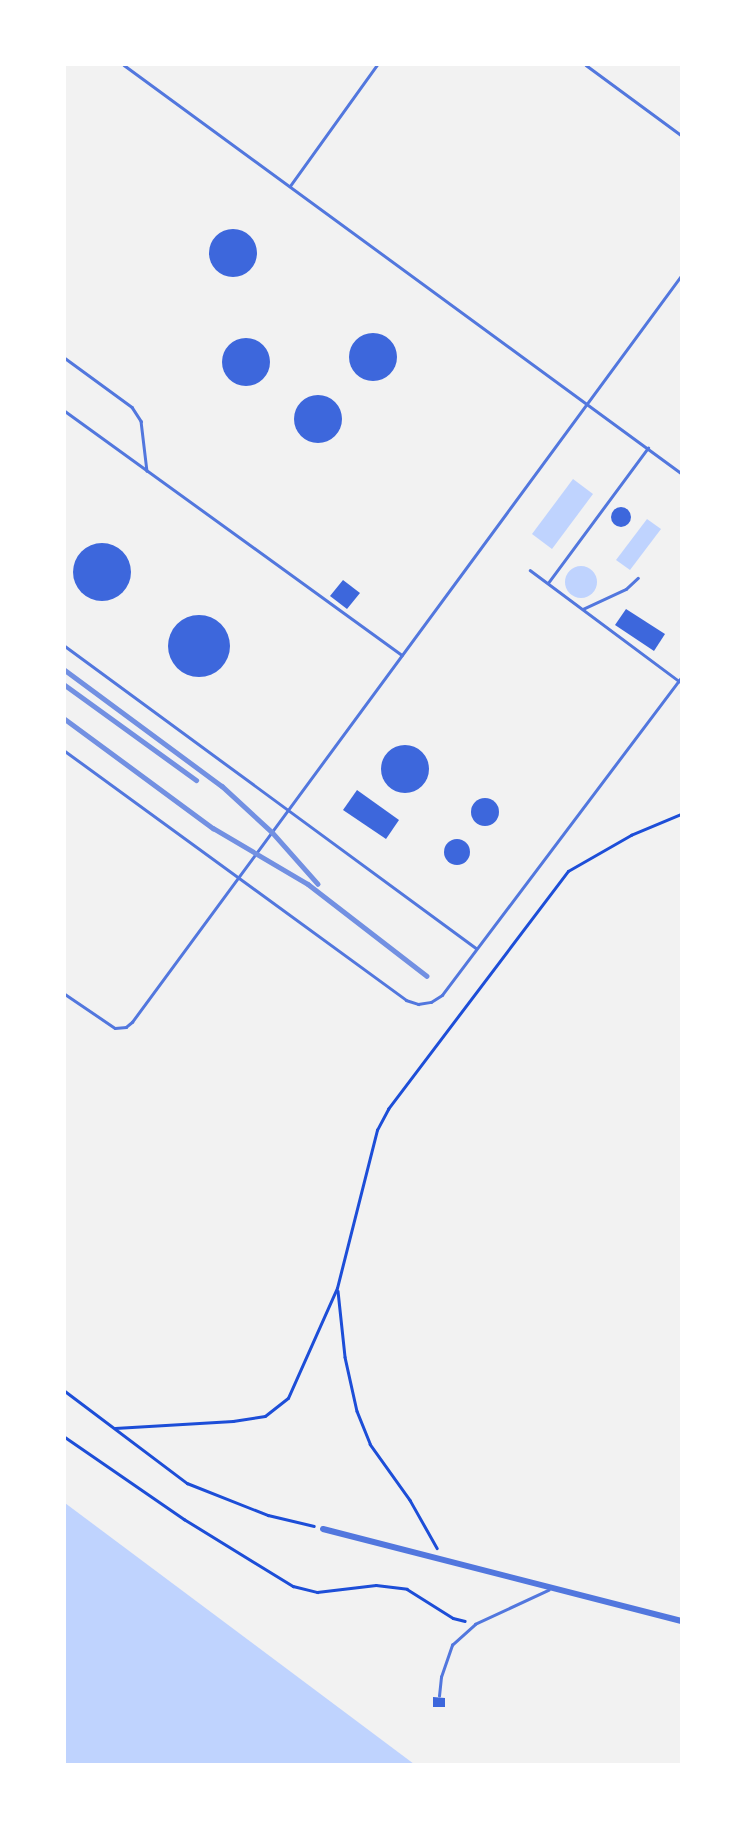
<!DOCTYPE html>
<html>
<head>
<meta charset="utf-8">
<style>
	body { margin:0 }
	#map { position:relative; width:746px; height:1829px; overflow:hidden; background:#f2f2f2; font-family:"PT Sans",sans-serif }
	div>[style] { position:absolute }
	.water>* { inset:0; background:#bfd3fe }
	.round { border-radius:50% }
	.building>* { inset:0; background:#3d67dc }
	.path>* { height:2.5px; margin:-1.25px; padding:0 1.25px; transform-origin:1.25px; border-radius:1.25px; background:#1d4ed8 }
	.service>* { height:2.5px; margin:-1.25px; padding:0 1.25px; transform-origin:1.25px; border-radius:1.25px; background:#5277de }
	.minor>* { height:6px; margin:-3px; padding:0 3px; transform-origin:3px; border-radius:3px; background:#5277de }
	.rail>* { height:4.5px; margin:-2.25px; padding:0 2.25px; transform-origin:2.25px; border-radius:2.25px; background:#7290e2 }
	span { translate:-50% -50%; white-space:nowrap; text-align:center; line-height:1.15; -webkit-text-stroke:7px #fff; paint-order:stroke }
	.frame { position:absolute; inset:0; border:66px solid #fff; pointer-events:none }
</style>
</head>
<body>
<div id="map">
	<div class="water">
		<div style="clip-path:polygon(573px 479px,593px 494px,552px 549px,532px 534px)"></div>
		<div style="clip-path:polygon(647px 519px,661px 529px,630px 570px,616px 560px)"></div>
		<div class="round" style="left:565px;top:566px;width:32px;height:32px"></div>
		<div style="clip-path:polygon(65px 1503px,414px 1764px,65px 1764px)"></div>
	</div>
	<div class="building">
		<div class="round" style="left:209px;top:229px;width:48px;height:48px"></div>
		<div class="round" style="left:349px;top:333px;width:48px;height:48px"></div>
		<div class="round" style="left:222px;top:338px;width:48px;height:48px"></div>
		<div class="round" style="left:294px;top:395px;width:48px;height:48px"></div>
		<div class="round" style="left:611px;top:507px;width:20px;height:20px"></div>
		<div class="round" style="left:73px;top:543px;width:58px;height:58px"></div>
		<div style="clip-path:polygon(343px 580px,360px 593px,347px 609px,330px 596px)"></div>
		<div style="clip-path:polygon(626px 609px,665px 634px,654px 651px,615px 625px)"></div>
		<div class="round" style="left:168px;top:615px;width:62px;height:62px"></div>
		<div class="round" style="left:381px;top:745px;width:48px;height:48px"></div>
		<div style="clip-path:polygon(357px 790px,399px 820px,386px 839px,343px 810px)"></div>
		<div class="round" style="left:471px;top:798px;width:28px;height:28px"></div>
		<div class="round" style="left:444px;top:839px;width:26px;height:26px"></div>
		<div style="clip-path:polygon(433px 1697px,445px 1698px,445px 1707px,433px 1707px)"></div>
	</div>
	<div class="path">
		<div style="left:338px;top:1291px;width:66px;rotate:83.9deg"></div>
		<div style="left:345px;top:1357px;width:55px;rotate:77.5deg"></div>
		<div style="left:357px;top:1411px;width:35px;rotate:68deg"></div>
		<div style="left:370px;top:1444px;width:69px;rotate:54.5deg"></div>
		<div style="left:410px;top:1500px;width:55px;rotate:60.6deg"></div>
		<div style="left:65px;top:1391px;width:153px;rotate:37deg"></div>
		<div style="left:187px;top:1483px;width:87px;rotate:21.6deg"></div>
		<div style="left:268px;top:1515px;width:47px;rotate:13.4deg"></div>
		<div style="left:115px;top:1428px;width:118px;rotate:-3.4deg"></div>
		<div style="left:233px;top:1421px;width:32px;rotate:-9deg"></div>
		<div style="left:265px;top:1416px;width:29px;rotate:-38deg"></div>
		<div style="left:288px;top:1398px;width:120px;rotate:-66deg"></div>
		<div style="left:337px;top:1288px;width:163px;rotate:-75.8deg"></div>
		<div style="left:377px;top:1130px;width:24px;rotate:-62deg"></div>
		<div style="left:388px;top:1109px;width:298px;rotate:-52.9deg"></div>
		<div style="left:568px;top:871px;width:73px;rotate:-29.7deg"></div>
		<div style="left:631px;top:835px;width:54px;rotate:-22.8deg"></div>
		<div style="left:65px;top:1437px;width:145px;rotate:34.6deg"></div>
		<div style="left:184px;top:1519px;width:128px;rotate:31.6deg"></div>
		<div style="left:293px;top:1586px;width:25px;rotate:14deg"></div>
		<div style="left:317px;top:1592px;width:59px;rotate:-6.8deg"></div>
		<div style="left:376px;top:1585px;width:31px;rotate:7deg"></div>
		<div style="left:407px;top:1589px;width:54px;rotate:32.2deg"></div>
		<div style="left:453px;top:1618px;width:12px;rotate:14deg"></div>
	</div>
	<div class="service">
		<div style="left:124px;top:65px;width:690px;rotate:36.22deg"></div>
		<div style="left:586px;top:65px;width:118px;rotate:36.4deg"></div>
		<div style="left:290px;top:186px;width:149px;rotate:-54.3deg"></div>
		<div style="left:65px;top:358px;width:83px;rotate:36.2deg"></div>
		<div style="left:132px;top:407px;width:17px;rotate:57deg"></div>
		<div style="left:141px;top:421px;width:50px;rotate:83.2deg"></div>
		<div style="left:65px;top:411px;width:416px;rotate:35.9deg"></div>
		<div style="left:530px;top:570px;width:186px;rotate:36.7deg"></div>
		<div style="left:548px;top:583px;width:168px;rotate:-53.5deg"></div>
		<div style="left:583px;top:609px;width:47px;rotate:-24.9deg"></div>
		<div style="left:626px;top:589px;width:16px;rotate:-43deg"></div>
		<div style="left:65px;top:646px;width:510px;rotate:36.31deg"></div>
		<div style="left:65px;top:751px;width:422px;rotate:36.1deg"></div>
		<div style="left:406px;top:1000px;width:13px;rotate:18deg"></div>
		<div style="left:418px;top:1004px;width:13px;rotate:-9deg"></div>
		<div style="left:431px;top:1002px;width:13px;rotate:-32deg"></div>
		<div style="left:442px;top:995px;width:397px;rotate:-53deg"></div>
		<div style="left:65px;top:994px;width:60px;rotate:34.2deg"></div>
		<div style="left:115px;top:1028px;width:11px;rotate:-5deg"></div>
		<div style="left:126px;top:1027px;width:8px;rotate:-40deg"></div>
		<div style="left:132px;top:1022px;width:926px;rotate:-53.65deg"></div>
		<div style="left:439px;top:1696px;width:19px;rotate:-84deg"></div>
		<div style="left:441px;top:1677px;width:34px;rotate:-71deg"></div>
		<div style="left:452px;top:1645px;width:31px;rotate:-42deg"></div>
		<div style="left:475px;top:1624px;width:81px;rotate:-25deg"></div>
	</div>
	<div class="minor">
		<div style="left:323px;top:1529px;width:370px;rotate:14.4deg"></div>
	</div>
	<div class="rail">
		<div style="left:65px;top:670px;width:195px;rotate:36.5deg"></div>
		<div style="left:222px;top:786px;width:68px;rotate:42.6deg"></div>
		<div style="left:272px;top:832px;width:69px;rotate:48.5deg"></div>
		<div style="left:65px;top:685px;width:162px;rotate:35.9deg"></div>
		<div style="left:65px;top:719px;width:184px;rotate:36.4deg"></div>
		<div style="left:213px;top:828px;width:110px;rotate:30.5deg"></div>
		<div style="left:308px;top:884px;width:150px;rotate:37.7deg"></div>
	</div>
	<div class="frame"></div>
</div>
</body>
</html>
